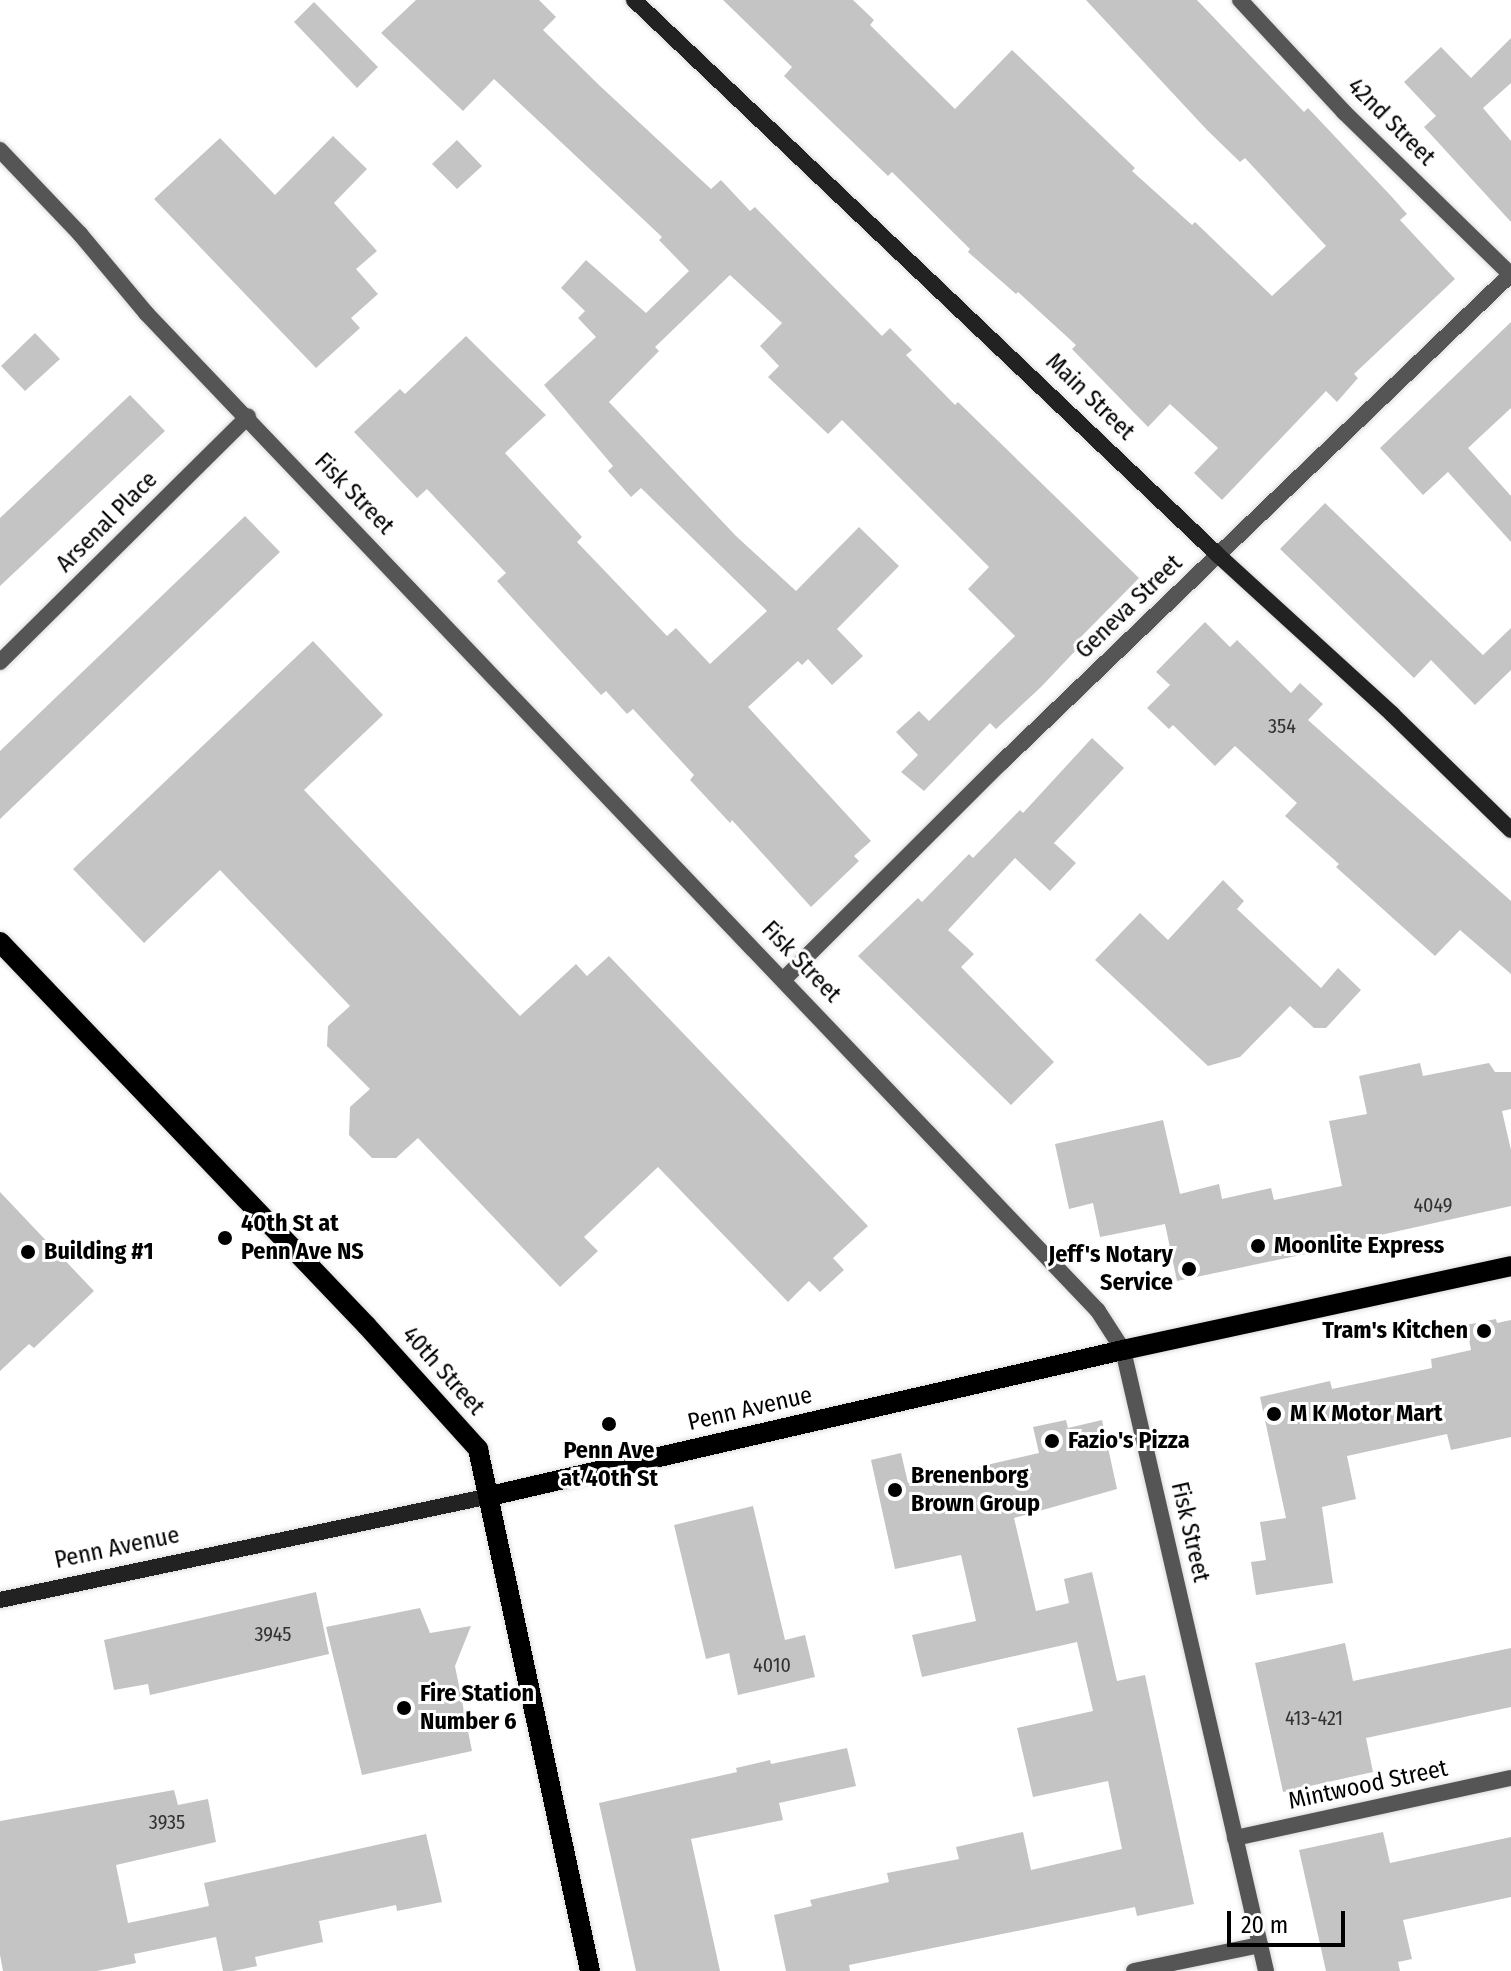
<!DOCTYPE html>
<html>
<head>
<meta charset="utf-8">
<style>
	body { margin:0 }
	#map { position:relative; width:1511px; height:1971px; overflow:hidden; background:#fff; font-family:"Fira Sans Condensed",sans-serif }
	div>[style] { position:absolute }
	.building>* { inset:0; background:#c4c4c4 }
	.roads { filter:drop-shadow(0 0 2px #dbdbdb) drop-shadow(0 0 2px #dbdbdb) }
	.street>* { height:16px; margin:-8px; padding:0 8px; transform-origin:8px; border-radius:8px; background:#555 }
	.secondary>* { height:16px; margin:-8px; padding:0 8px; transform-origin:8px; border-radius:8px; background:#222 }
	.primary>* { height:20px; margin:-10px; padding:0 10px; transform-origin:10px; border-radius:10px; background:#000 }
	.dots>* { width:22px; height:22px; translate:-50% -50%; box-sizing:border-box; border:4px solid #fff; border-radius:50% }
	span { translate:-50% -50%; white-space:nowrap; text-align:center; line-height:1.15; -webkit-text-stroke:6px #fff; paint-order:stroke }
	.number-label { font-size:20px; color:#313131 }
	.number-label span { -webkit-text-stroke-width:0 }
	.street-label { font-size:24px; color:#000 }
	.poi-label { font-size:24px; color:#000; font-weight:700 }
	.left { translate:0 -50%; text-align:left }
	.right { translate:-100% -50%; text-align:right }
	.scale { position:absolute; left:1227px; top:1911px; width:118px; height:36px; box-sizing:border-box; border:4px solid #000; border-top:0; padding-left:10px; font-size:24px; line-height:28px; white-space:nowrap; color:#000; -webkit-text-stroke:6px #fff; paint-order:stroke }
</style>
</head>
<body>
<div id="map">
	<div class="building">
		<div style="clip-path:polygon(416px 0,539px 0,556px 17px,543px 30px,600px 86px,711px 189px,721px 180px,750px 211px,755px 207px,882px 336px,890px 328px,912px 350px,906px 355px,955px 405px,958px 402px,1139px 578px,1073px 645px,1077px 649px,1041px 687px,996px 729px,990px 723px,924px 791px,901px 772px,918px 755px,896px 732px,919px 711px,929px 721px,1015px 636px,968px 589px,989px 567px,842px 420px,828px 434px,768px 377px,779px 366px,760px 346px,782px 323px,730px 275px,655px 347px,659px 351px,609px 402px,736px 536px,796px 591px,859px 527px,899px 566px,837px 629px,863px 656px,832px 685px,808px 659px,802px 665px,798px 661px,748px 707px,871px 841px,854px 856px,859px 861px,811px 907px,732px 820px,730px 823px,690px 780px,694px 775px,633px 709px,627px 714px,606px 691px,601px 695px,524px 611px,497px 581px,506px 573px,427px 489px,417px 498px,354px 432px,400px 389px,405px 394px,466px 336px,546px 415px,505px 453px,582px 537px,577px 542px,667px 636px,676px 628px,710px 664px,767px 611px,641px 488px,631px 497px,608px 471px,613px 466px,544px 385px,596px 337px,578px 318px,585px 311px,561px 288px,586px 260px,646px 313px,689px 271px,659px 240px,662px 237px,494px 79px,463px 111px,381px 33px)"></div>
		<div style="clip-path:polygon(723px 0,853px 0,874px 20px,870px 25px,955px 109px,1012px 50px,1135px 168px,1132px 171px,1192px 225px,1195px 222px,1272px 296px,1326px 246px,1245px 158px,1240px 162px,1207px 130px,1086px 0,1197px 0,1304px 112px,1308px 108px,1392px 197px,1407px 214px,1400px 220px,1455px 279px,1354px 374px,1358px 378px,1337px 402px,1326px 391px,1222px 500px,1194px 473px,1218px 448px,1170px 404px,1148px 427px,1072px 349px,1076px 345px,1018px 292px,1016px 294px,968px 252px,970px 249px,892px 172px,888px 176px,784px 76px,792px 67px)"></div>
		<div style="clip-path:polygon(314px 2px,378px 67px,357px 88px,294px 22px)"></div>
		<div style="clip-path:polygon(1511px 38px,1511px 83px,1483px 108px,1511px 141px,1511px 222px,1424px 127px,1436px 116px,1404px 82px,1441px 47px,1471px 78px)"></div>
		<div style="clip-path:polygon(333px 136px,367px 169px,334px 203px,377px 251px,356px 269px,378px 294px,351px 318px,360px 328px,316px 368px,154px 199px,220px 138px,275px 195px)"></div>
		<div style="clip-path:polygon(457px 140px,482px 166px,457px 189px,432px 164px)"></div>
		<div style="clip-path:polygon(1511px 322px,1511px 408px,1468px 448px,1511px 496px,1511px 542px,1448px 472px,1423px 495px,1380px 448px)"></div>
		<div style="clip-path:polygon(35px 333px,60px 359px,25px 391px,1px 366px)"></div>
		<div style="clip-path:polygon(130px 395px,165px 431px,0 586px,0 518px)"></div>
		<div style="clip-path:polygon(1325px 503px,1483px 655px,1511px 628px,1511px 670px,1475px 705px,1431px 660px,1414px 678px,1280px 549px)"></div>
		<div style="clip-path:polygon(245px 516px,280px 552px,0 819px,0 751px)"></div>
		<div style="clip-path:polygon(1205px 622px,1230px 647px,1237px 640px,1291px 693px,1300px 683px,1323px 704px,1308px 720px,1511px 901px,1511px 974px,1460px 930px,1435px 956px,1336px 867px,1339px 864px,1285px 816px,1297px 803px,1235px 746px,1215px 766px,1173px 725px,1169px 729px,1147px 708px,1170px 685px,1156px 672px)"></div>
		<div style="clip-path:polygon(313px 641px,383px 715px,304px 790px,520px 1016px,576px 964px,587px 976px,609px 956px,868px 1226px,833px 1258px,844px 1270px,820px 1292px,809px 1281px,788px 1302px,658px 1167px,584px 1237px,598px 1251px,560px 1287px,418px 1138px,396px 1158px,372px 1158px,349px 1135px,350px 1107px,370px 1089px,327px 1046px,328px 1026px,350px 1006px,220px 870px,144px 943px,73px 869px)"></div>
		<div style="clip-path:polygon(1092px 738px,1124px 768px,1054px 843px,1076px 863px,1050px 891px,1015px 858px,948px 930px,974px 954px,961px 967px,1054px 1062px,1011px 1105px,858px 956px,918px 898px,922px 902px,969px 854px,973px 858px,1020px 810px,1023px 813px)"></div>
		<div style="clip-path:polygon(1223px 880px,1244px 901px,1237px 909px,1321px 988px,1338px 968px,1361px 990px,1326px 1028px,1314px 1028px,1290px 1006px,1240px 1057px,1208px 1066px,1095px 960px,1140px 913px,1168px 940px)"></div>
		<div style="clip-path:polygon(1420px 1063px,1423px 1076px,1489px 1063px,1495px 1072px,1511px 1072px,1511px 1109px,1502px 1111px,1511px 1150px,1511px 1206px,1349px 1242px,1349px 1245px,1177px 1281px,1165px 1224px,1100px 1237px,1093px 1203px,1069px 1209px,1055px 1144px,1163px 1120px,1180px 1194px,1219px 1184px,1222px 1199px,1271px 1188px,1274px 1200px,1342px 1186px,1329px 1121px,1367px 1114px,1359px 1076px)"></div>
		<div style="clip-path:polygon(0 1192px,94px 1291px,34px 1348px,29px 1344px,0 1371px)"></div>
		<div style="clip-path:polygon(1496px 1319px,1497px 1323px,1511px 1320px,1511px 1437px,1451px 1450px,1447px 1434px,1347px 1456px,1356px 1499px,1322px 1507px,1333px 1583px,1256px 1595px,1251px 1562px,1266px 1560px,1260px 1522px,1286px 1518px,1260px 1397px,1330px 1381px,1332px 1389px,1432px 1368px,1431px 1359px,1471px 1350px,1466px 1325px)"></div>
		<div style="clip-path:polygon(1066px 1420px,1068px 1428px,1102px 1420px,1117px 1489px,1014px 1518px,1036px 1611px,1069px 1603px,1064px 1579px,1092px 1572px,1117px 1681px,1145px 1675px,1194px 1904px,1137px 1916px,1135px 1907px,849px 1965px,850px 1971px,786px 1971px,774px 1915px,812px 1906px,810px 1900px,889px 1882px,887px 1873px,959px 1859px,956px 1847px,1023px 1832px,1031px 1870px,1122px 1849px,1108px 1781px,1033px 1797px,1017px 1728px,1093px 1711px,1077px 1642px,922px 1677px,912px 1635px,976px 1621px,961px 1555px,895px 1569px,871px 1460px,901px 1453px,908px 1483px,1039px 1453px,1033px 1427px)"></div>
		<div style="clip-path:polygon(753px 1506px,785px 1640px,805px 1635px,815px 1677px,738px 1695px,729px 1653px,706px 1659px,674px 1525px)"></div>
		<div style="clip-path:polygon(316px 1592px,329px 1654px,150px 1695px,148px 1684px,114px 1690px,104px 1640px)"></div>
		<div style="clip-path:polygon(420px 1608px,430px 1633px,471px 1626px,455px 1666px,472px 1751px,362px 1775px,326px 1627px)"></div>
		<div style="clip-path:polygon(1345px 1643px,1353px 1681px,1511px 1648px,1511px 1707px,1366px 1738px,1373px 1772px,1283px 1792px,1255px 1663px)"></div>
		<div style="clip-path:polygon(847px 1748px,856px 1786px,779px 1803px,783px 1820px,691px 1839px,720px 1971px,636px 1971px,599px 1803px,737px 1772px,736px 1768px,770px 1760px,771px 1764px)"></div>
		<div style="clip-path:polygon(174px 1790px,178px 1805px,208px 1799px,216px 1842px,116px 1865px,128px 1923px,209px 1906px,204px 1883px,426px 1834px,442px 1902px,397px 1911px,396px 1905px,319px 1921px,323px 1942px,255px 1957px,257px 1966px,233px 1971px,223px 1971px,216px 1937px,134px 1954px,136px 1963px,97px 1971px,3px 1971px,0 1955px,0 1821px)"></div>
		<div style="clip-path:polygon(1383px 1832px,1390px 1863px,1511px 1837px,1511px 1897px,1403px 1920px,1412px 1959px,1398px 1962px,1400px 1971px,1326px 1971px,1299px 1850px)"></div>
	</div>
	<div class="roads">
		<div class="street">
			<div style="left:1240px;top:0;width:153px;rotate:47.1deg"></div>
			<div style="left:1344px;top:112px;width:233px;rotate:44.3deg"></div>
			<div style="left:0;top:150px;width:116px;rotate:46.4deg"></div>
			<div style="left:80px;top:234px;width:103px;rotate:50.1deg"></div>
			<div style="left:146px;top:313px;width:1379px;rotate:46.35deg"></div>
			<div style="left:1098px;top:1311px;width:46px;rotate:57.3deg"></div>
			<div style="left:1123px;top:1350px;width:637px;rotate:77.03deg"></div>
			<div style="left:0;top:662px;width:349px;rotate:-44.7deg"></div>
			<div style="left:784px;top:979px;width:308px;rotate:-44.9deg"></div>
			<div style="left:1002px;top:762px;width:705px;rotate:-43.79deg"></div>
			<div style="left:1235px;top:1838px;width:282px;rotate:-12.3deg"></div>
			<div style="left:1134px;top:1971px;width:129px;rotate:-11.7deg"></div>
		</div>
		<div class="secondary">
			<div style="left:634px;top:0;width:806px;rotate:43.54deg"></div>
			<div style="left:1218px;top:555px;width:236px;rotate:42.4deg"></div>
			<div style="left:1392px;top:714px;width:166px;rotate:44.3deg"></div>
			<div style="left:0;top:1600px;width:501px;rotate:-11.98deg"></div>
		</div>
		<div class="primary">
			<div style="left:0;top:942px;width:531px;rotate:46.3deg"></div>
			<div style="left:367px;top:1326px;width:166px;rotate:47.9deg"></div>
			<div style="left:478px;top:1449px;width:534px;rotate:77.89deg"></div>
			<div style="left:490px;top:1496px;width:650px;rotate:-12.99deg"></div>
			<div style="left:1123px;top:1350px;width:397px;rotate:-12.2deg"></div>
		</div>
	</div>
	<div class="dots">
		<div style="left:225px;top:1238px;background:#000"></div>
		<div style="left:1258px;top:1246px;background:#000"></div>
		<div style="left:28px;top:1252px;background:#000"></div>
		<div style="left:1189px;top:1269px;background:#000"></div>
		<div style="left:1484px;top:1331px;background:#000"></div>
		<div style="left:1274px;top:1414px;background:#000"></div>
		<div style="left:609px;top:1424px;background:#000"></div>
		<div style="left:1052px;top:1441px;background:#000"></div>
		<div style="left:895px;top:1490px;background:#000"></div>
		<div style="left:404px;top:1708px;background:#000"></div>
	</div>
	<div class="number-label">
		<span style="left:1282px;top:726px">354</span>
		<span style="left:1433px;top:1205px">4049</span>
		<span style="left:273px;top:1634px">3945</span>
		<span style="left:772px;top:1665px">4010</span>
		<span style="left:1314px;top:1718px">413-421</span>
		<span style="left:167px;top:1822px">3935</span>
	</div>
	<div class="street-label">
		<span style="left:1391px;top:122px;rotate:45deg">42nd Street</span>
		<span style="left:1090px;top:397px;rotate:44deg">Main Street</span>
		<span style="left:354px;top:494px;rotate:46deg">Fisk Street</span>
		<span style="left:107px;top:522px;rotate:-45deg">Arsenal Place</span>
		<span style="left:1129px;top:607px;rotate:-44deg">Geneva Street</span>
		<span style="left:801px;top:962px;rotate:46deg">Fisk Street</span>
		<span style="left:443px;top:1371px;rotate:48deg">40th Street</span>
		<span style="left:750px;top:1409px;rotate:-13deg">Penn Avenue</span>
		<span style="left:1190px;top:1532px;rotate:77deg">Fisk Street</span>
		<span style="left:117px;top:1548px;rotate:-12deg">Penn Avenue</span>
		<span style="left:1368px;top:1785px;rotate:-12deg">Mintwood Street</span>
	</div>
	<div class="poi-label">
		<span class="left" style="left:241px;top:1238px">40th St at<br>Penn Ave NS</span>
		<span class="left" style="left:1274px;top:1246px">Moonlite Express</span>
		<span class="left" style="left:44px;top:1252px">Building #1</span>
		<span class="right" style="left:1173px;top:1269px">Jeff's Notary<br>Service</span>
		<span class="right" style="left:1468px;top:1331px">Tram's Kitchen</span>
		<span class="left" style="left:1290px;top:1414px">M K Motor Mart</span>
		<span class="left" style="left:1068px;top:1441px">Fazio's Pizza</span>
		<span style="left:609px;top:1465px">Penn Ave<br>at 40th St</span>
		<span class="left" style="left:911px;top:1490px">Brenenborg<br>Brown Group</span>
		<span class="left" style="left:420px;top:1708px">Fire Station<br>Number 6</span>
	</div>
	<div class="scale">20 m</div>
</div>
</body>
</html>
